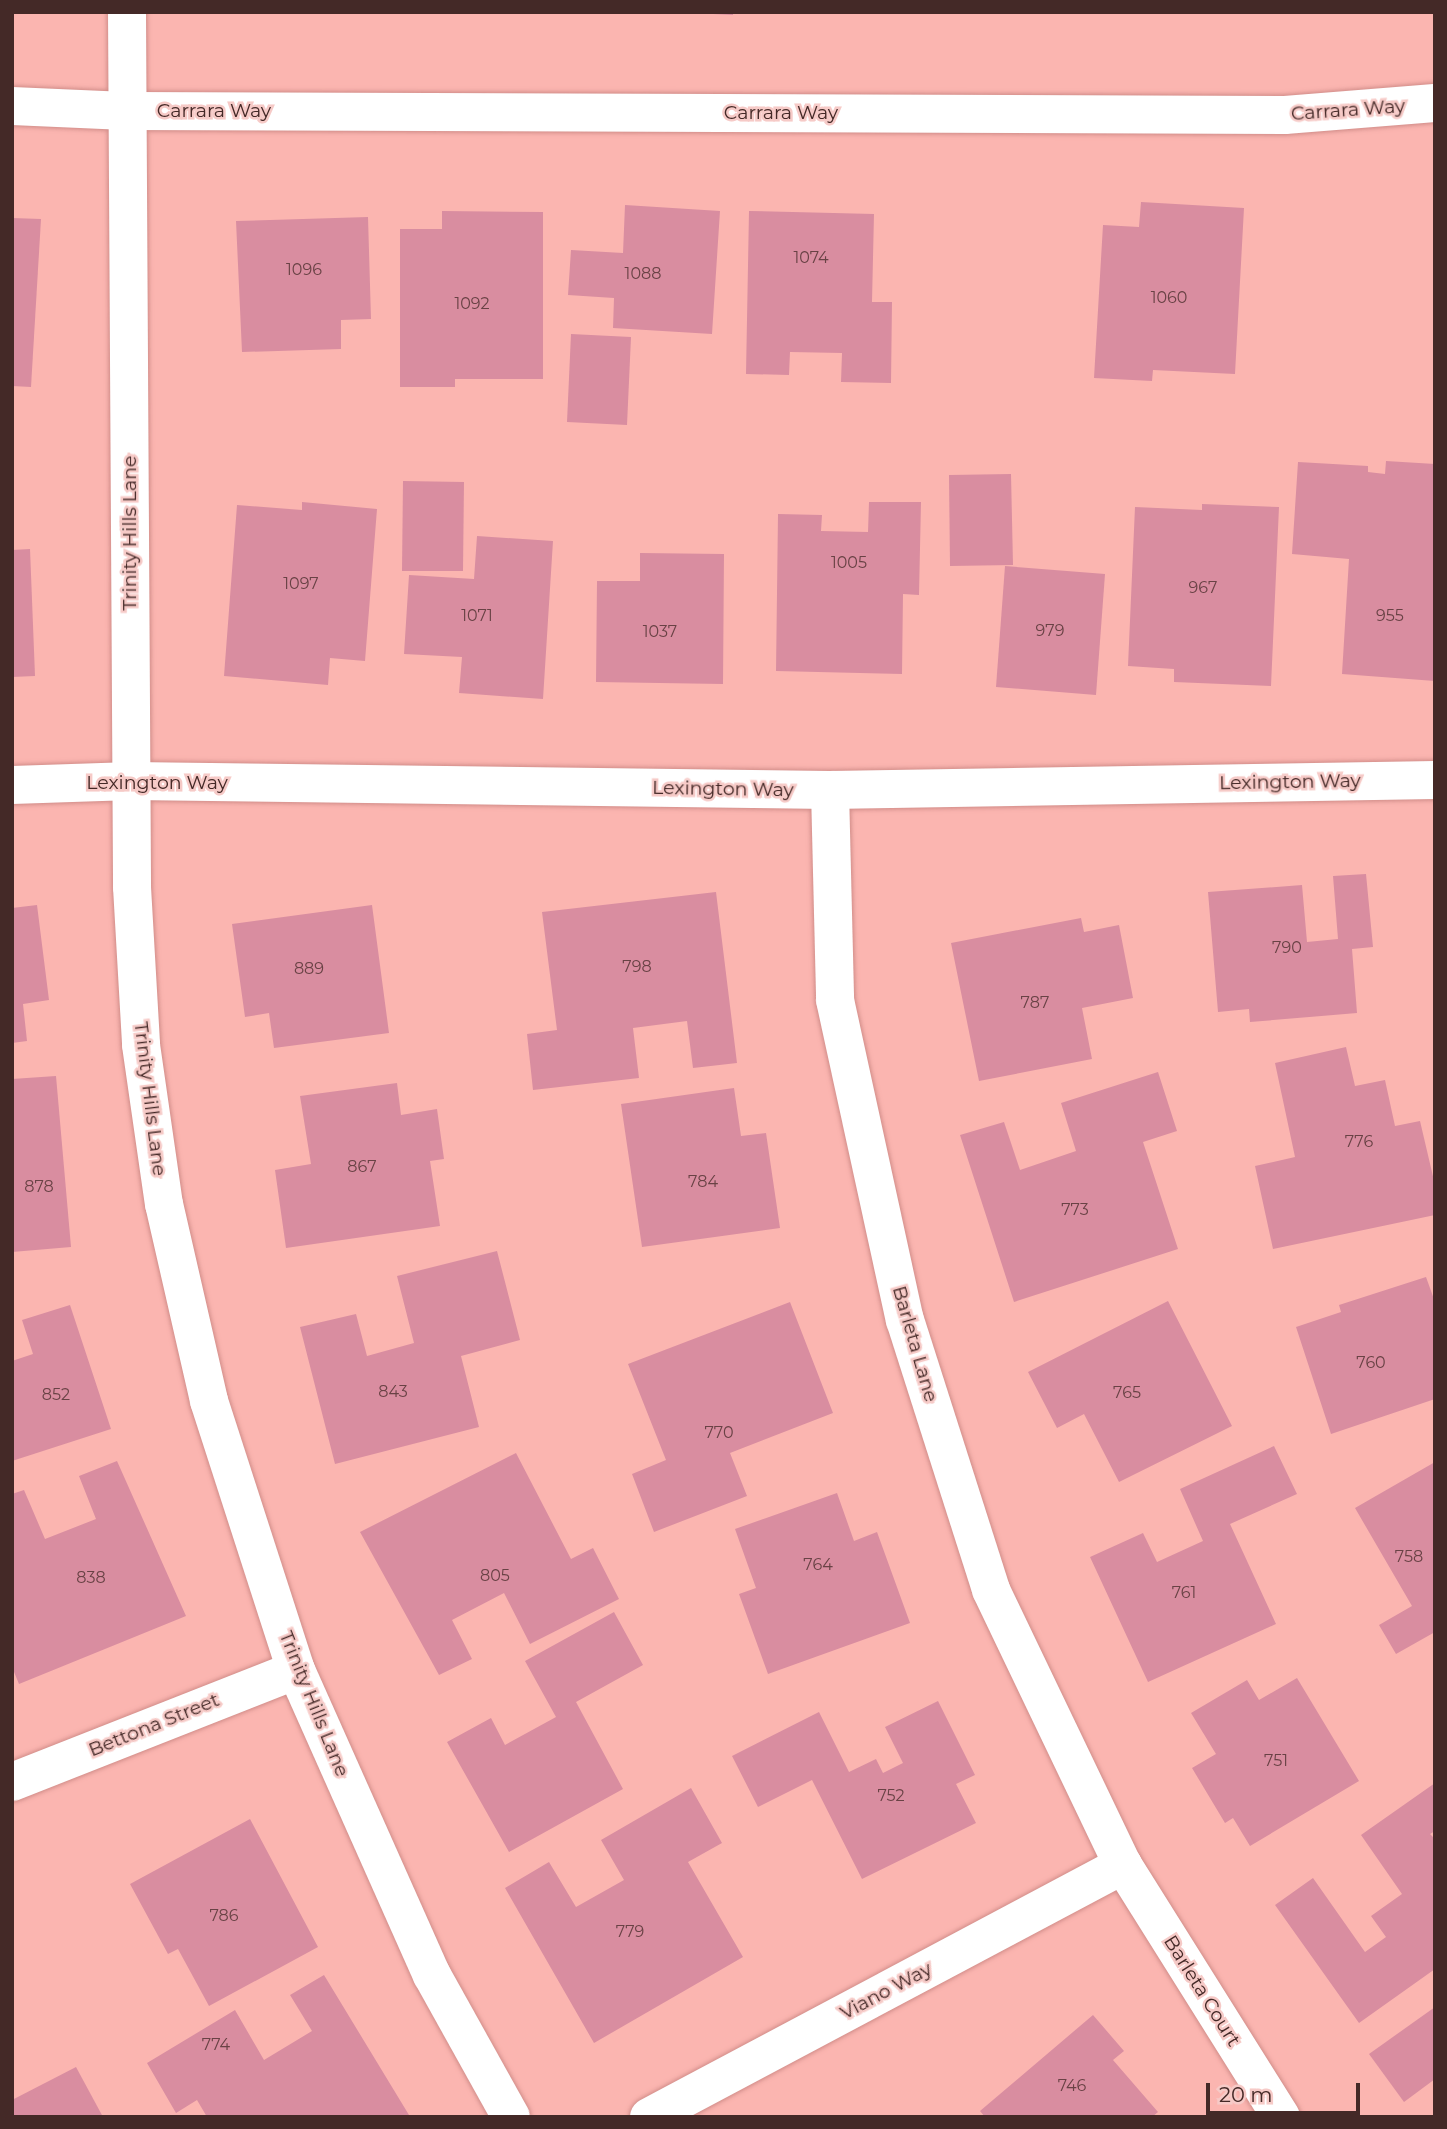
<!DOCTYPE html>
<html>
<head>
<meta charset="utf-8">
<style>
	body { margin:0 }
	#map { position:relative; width:1447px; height:2129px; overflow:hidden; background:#fbb5b0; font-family:Montserrat,sans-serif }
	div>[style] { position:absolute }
	.building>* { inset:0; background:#d98da0 }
	.roads { filter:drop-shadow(0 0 2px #d18d89) drop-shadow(0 0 2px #d18d89) }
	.street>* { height:38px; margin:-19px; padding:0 19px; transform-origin:19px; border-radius:19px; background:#fff }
	.secondary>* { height:38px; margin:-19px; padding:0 19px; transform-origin:19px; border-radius:19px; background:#fff }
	span { translate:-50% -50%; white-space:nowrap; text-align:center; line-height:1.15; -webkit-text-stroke:5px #f6cac7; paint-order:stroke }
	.number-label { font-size:16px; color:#694245 }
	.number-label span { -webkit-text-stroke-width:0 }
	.street-label { font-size:19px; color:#442927 }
	.frame { position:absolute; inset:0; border:14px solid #442927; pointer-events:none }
	.scale { position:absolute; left:1206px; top:2083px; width:154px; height:32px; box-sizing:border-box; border:4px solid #442927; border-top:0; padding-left:9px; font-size:21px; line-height:24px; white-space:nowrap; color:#442927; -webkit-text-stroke:5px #f6cac7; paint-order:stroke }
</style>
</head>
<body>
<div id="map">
	<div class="building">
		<div style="clip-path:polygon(713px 12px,733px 12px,733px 15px,713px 14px)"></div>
		<div style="clip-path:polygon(1141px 202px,1244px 208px,1235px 374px,1153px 370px,1152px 381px,1094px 378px,1103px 225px,1139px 227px)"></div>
		<div style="clip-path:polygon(625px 205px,720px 211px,712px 334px,613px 328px,614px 298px,568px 295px,571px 250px,623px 253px)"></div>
		<div style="clip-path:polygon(442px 211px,543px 212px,543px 379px,455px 379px,455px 387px,400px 387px,400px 229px,442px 229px)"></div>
		<div style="clip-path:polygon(749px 211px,874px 214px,872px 302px,892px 302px,891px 383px,841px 382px,842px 353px,790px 352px,789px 375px,746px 374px)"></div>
		<div style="clip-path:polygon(368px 217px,371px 319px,341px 320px,341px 349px,242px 352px,236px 221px)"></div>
		<div style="clip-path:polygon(12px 218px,41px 219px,31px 387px,12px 386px)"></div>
		<div style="clip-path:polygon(571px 334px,631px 337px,627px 425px,567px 422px)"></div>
		<div style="clip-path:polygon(1386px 461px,1435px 464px,1435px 681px,1342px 674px,1349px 559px,1292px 554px,1298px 462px,1368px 466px,1368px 472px,1385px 474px)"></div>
		<div style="clip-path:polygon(1011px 474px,1013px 565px,950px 566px,949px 475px)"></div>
		<div style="clip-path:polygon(403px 481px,464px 482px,463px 571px,402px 571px)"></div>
		<div style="clip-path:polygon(302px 502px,377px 509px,365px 661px,330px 658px,328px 685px,224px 676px,237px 505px,302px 510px)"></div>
		<div style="clip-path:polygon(869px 502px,921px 502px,919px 595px,903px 594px,902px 674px,776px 671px,778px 514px,822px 515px,821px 531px,868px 532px)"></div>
		<div style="clip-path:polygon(1202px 504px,1279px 507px,1271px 686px,1174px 682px,1174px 669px,1128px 666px,1135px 507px,1202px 510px)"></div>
		<div style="clip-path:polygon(477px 536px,553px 541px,543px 699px,459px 693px,462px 657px,404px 654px,409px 575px,474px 579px)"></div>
		<div style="clip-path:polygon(30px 549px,35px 676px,12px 677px,12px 550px)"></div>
		<div style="clip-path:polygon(640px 553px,724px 554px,723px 684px,596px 682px,597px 581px,640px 581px)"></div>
		<div style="clip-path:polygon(1005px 566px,1105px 574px,1096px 695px,996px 687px)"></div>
		<div style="clip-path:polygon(1366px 874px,1373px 947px,1352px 949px,1357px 1013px,1250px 1022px,1249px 1009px,1218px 1012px,1208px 892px,1302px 885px,1307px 942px,1338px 939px,1333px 876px)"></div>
		<div style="clip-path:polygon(716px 892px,737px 1063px,693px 1068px,687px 1021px,633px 1028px,639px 1078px,533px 1090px,527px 1034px,557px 1030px,542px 912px)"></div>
		<div style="clip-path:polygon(37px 905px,49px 1000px,23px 1004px,27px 1041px,12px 1043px,12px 908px)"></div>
		<div style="clip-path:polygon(372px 905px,389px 1033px,274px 1048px,269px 1013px,245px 1017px,232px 924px)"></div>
		<div style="clip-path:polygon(1081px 918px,1084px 932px,1119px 925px,1133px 998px,1082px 1008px,1092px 1059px,979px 1081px,951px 943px)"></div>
		<div style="clip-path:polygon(1346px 1047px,1355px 1086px,1385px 1080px,1395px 1126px,1420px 1121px,1435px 1185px,1435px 1215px,1273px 1249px,1255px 1166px,1295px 1157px,1275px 1063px)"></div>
		<div style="clip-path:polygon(1158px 1072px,1177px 1131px,1143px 1142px,1178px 1249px,1014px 1302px,960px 1135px,1004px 1122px,1020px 1170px,1076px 1151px,1061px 1103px)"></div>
		<div style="clip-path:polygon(56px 1076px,71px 1247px,12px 1252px,12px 1079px)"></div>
		<div style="clip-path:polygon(397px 1083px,401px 1115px,437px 1109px,444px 1159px,430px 1161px,440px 1226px,286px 1248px,275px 1170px,311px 1164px,300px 1096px)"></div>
		<div style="clip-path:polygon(734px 1088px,741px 1136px,766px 1133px,780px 1228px,642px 1247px,621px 1104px)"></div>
		<div style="clip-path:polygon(497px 1251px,520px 1340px,461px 1356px,479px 1427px,335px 1464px,300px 1327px,356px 1314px,367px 1356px,414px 1343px,397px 1276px)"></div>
		<div style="clip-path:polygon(1426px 1277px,1435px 1302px,1435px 1399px,1331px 1434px,1296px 1327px,1341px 1312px,1339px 1305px)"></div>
		<div style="clip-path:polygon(1168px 1301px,1232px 1426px,1119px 1482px,1084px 1414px,1057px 1428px,1028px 1372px)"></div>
		<div style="clip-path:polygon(790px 1302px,833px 1413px,730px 1453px,747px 1496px,654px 1532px,632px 1474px,666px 1460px,628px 1364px)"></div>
		<div style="clip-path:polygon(70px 1305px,111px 1429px,12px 1461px,12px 1361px,33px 1354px,22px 1320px)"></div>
		<div style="clip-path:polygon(1274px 1446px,1297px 1494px,1230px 1524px,1276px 1624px,1148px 1682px,1090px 1557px,1143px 1533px,1157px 1562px,1203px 1541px,1180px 1489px)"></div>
		<div style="clip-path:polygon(516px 1453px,571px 1559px,593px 1548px,619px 1599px,530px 1644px,504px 1593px,452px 1620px,472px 1659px,439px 1675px,360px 1532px)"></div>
		<div style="clip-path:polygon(117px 1461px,186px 1616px,19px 1684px,12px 1667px,12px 1494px,24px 1490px,45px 1539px,96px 1519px,79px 1476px)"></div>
		<div style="clip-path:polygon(1435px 1462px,1435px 1632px,1396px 1654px,1379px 1625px,1412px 1606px,1355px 1508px)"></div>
		<div style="clip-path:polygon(837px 1493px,854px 1541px,877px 1532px,910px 1623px,768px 1674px,739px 1594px,756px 1588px,735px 1529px)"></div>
		<div style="clip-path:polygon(614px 1612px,643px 1665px,576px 1702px,623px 1789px,509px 1852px,447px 1742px,491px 1718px,505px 1745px,556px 1717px,525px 1661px)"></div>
		<div style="clip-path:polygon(1297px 1678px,1359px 1781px,1250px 1846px,1233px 1818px,1225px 1823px,1192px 1768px,1216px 1754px,1191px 1713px,1247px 1680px,1259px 1700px)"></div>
		<div style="clip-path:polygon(938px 1701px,975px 1775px,956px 1784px,976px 1823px,862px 1879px,812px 1780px,758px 1807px,732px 1756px,819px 1712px,849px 1772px,876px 1759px,883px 1773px,903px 1763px,885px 1727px)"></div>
		<div style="clip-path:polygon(1435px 1783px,1435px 1831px,1430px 1834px,1435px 1839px,1435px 1969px,1359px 2023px,1275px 1905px,1313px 1878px,1365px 1952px,1386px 1937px,1371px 1916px,1402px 1894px,1361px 1835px)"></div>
		<div style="clip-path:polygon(691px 1788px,722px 1843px,688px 1862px,743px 1957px,594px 2043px,505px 1888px,549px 1862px,576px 1907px,624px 1880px,601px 1840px)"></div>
		<div style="clip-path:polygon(250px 1819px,318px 1947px,209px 2006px,178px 1949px,168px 1954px,130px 1884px)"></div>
		<div style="clip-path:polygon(324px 1975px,409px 2115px,207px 2117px,197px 2100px,176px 2113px,147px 2063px,235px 2010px,264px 2060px,312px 2031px,290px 1995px)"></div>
		<div style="clip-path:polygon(1435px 2007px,1435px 2079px,1404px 2102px,1369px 2054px)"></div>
		<div style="clip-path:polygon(1093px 2015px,1124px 2051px,1113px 2060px,1158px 2112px,1152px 2117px,985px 2117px,980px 2111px)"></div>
		<div style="clip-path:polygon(76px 2067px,103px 2117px,12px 2117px,12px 2100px)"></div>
	</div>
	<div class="roads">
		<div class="street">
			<div style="left:127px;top:12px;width:875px;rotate:89.67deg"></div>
			<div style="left:132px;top:887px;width:158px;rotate:86.7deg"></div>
			<div style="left:141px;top:1045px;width:161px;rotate:81.8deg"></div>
			<div style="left:164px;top:1204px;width:202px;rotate:77.1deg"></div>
			<div style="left:209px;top:1401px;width:283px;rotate:72.1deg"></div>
			<div style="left:296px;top:1670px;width:334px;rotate:66deg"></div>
			<div style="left:432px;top:1975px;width:162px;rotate:60.9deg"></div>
			<div style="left:12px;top:106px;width:114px;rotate:2.5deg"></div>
			<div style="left:126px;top:111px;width:1159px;rotate:0.2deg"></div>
			<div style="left:1285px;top:115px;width:150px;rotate:-4.6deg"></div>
			<div style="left:830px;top:790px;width:210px;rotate:88.6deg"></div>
			<div style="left:835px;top:1000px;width:328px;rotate:77.7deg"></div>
			<div style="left:905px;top:1320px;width:283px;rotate:72.3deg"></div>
			<div style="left:991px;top:1590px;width:305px;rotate:64.4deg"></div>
			<div style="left:1123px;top:1865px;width:297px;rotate:57.9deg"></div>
			<div style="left:12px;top:1782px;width:305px;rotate:-21.5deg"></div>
			<div style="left:649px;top:2117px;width:537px;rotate:-28deg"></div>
		</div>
		<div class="secondary">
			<div style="left:12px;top:785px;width:120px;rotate:-1.9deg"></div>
			<div style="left:132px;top:781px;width:698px;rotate:0.74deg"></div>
			<div style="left:830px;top:790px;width:605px;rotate:-0.95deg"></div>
		</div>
	</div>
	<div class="number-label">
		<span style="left:811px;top:258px">1074</span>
		<span style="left:304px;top:270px">1096</span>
		<span style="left:643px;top:274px">1088</span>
		<span style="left:1169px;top:298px">1060</span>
		<span style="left:472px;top:304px">1092</span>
		<span style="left:849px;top:563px">1005</span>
		<span style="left:301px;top:584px">1097</span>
		<span style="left:1203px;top:588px">967</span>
		<span style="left:477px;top:616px">1071</span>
		<span style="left:1390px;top:616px">955</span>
		<span style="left:1050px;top:631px">979</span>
		<span style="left:660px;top:632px">1037</span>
		<span style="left:1287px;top:948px">790</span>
		<span style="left:637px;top:967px">798</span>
		<span style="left:309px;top:969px">889</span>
		<span style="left:1035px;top:1003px">787</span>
		<span style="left:1359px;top:1142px">776</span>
		<span style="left:362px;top:1167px">867</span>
		<span style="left:703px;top:1182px">784</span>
		<span style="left:39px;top:1187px">878</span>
		<span style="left:1075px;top:1210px">773</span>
		<span style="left:1371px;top:1363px">760</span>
		<span style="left:393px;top:1392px">843</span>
		<span style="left:1127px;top:1393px">765</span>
		<span style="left:56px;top:1395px">852</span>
		<span style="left:719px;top:1433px">770</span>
		<span style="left:1409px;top:1557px">758</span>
		<span style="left:818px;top:1565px">764</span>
		<span style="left:495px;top:1576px">805</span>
		<span style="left:91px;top:1578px">838</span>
		<span style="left:1184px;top:1593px">761</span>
		<span style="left:1276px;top:1761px">751</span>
		<span style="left:891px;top:1796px">752</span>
		<span style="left:224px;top:1916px">786</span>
		<span style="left:630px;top:1932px">779</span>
		<span style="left:216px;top:2045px">774</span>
		<span style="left:1072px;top:2086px">746</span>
	</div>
	<div class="street-label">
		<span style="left:1348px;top:110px;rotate:-4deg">Carrara Way</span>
		<span style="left:214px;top:111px">Carrara Way</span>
		<span style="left:781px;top:113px">Carrara Way</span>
		<span style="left:130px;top:533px;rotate:-90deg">Trinity Hills Lane</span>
		<span style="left:1290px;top:782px;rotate:-1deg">Lexington Way</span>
		<span style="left:157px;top:783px">Lexington Way</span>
		<span style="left:723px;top:789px;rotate:1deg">Lexington Way</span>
		<span style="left:150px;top:1099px;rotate:83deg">Trinity Hills Lane</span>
		<span style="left:915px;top:1344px;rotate:74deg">Barleta Lane</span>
		<span style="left:314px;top:1704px;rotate:68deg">Trinity Hills Lane</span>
		<span style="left:154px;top:1725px;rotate:-22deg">Bettona Street</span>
		<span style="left:886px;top:1991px;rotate:-28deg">Viano Way</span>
		<span style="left:1202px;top:1991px;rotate:58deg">Barleta Court</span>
	</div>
	<div class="frame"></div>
	<div class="scale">20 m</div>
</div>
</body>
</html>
